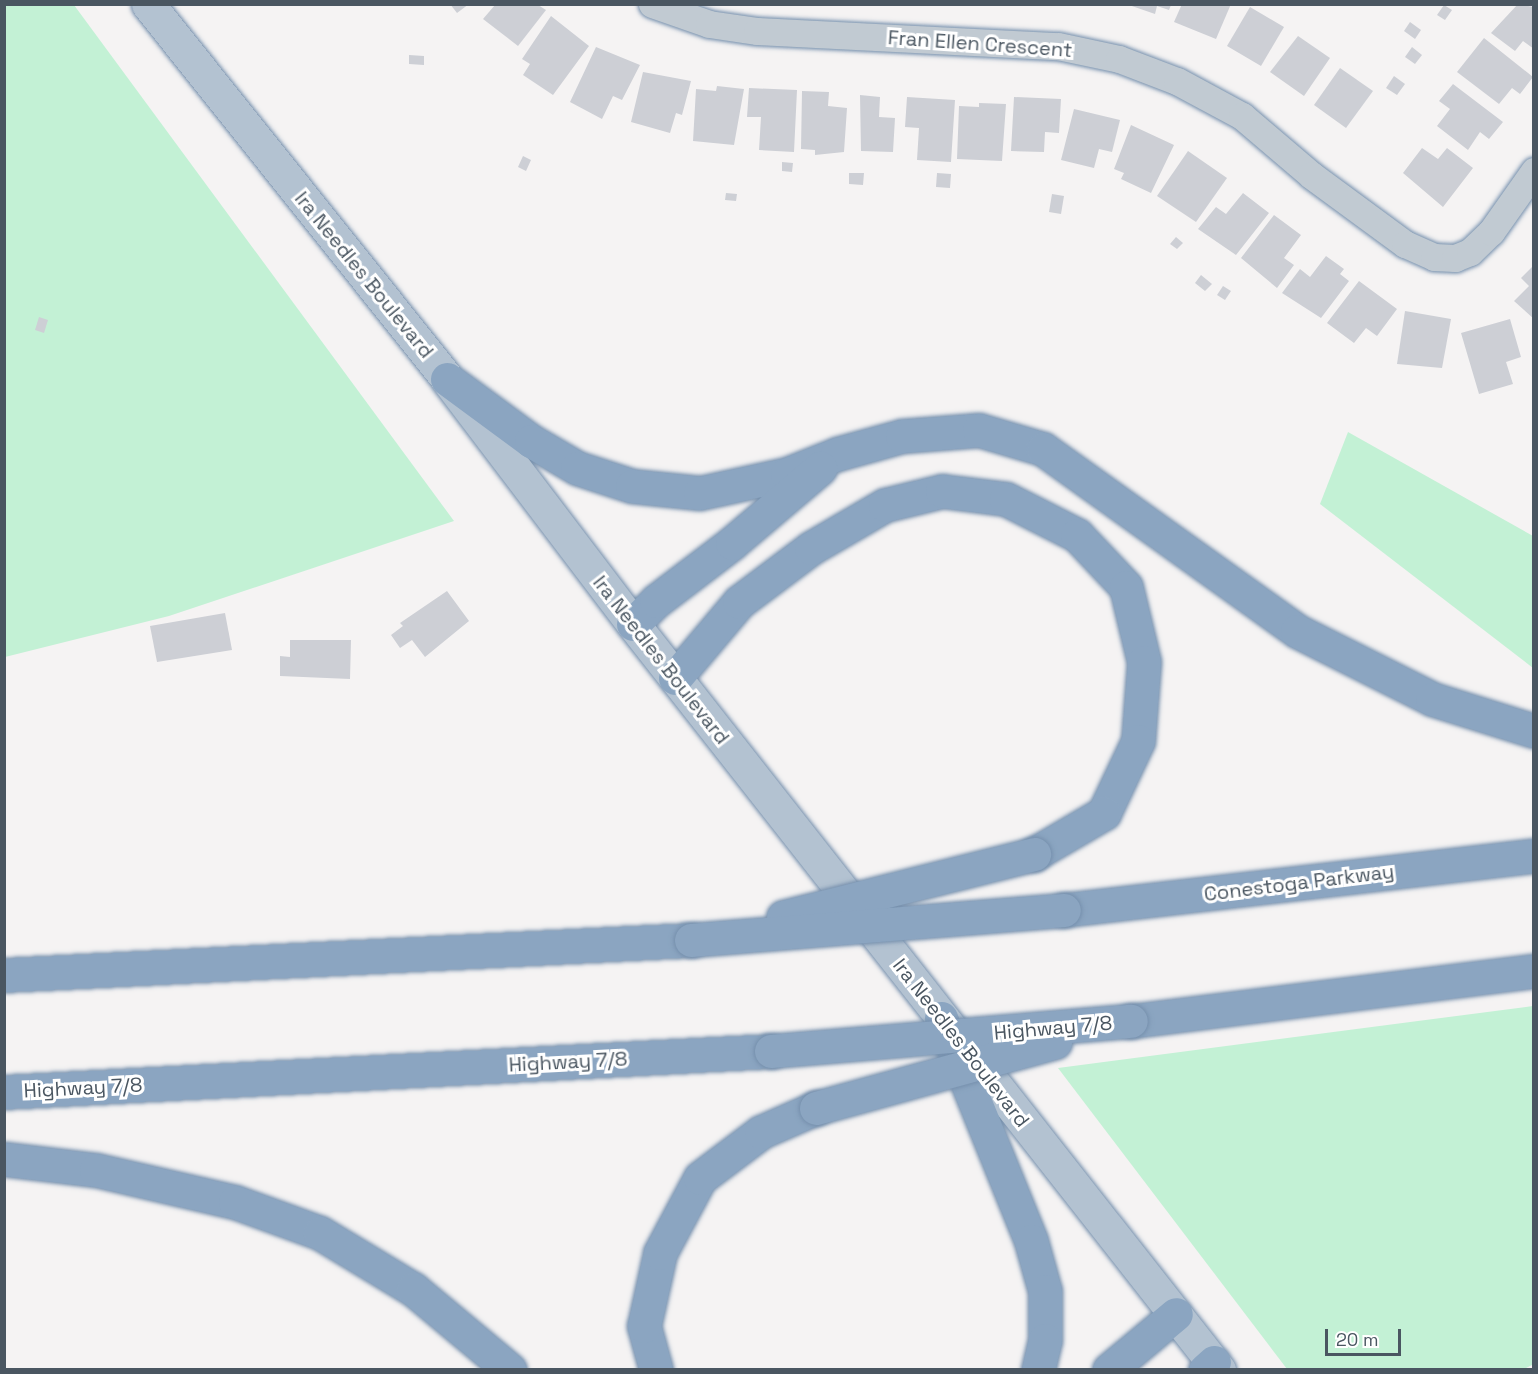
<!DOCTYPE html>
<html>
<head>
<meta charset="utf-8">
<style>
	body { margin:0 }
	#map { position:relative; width:1538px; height:1374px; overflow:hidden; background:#f5f3f3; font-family:"Space Grotesk",sans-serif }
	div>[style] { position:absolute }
	.green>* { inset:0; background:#c3f1d5 }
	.building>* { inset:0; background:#cdcfd5 }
	.roads { filter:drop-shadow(0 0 2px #7690ad) drop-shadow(0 0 2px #7690ad) }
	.minor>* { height:27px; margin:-13.5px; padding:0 13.5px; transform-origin:13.5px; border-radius:13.5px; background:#c1cad2 }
	.major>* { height:33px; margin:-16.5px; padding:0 16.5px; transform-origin:16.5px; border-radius:16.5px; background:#b3c2d1 }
	.highway>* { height:33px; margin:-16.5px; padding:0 16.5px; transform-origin:16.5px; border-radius:16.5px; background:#8ba5c1 }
	.bridges { filter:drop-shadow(0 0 2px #7690ad) drop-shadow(0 0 2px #7690ad) }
	.highway-bridge>* { height:33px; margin:-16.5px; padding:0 16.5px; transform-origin:16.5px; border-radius:16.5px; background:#8ba5c1 }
	span { translate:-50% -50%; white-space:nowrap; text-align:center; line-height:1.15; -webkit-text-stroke:6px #fff; paint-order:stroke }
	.street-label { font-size:20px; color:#4a5661 }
	.frame { position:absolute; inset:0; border:6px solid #4a5661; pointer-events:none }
	.scale { position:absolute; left:1325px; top:1329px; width:76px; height:27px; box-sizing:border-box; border:3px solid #4a5661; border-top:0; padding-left:8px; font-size:18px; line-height:21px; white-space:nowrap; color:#4a5661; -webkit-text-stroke:4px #fff; paint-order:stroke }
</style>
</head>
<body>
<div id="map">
	<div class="green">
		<div style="clip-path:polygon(5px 5px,74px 5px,454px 521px,169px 616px,5px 657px)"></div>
		<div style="clip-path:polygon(1348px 432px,1533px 536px,1533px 668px,1320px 504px)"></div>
		<div style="clip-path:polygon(1533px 1006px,1534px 1364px,1524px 1369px,1287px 1369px,1058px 1068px)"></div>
	</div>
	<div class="building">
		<div style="clip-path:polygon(450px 4px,469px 4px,457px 13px)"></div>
		<div style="clip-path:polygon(1126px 4px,1158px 4px,1171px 5px,1169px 10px,1157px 6px,1155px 14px)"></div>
		<div style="clip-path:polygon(1182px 4px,1231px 4px,1216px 39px,1174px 22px)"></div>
		<div style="clip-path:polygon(1518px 4px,1534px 7px,1534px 49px,1523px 41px,1515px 51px,1491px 33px)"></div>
		<div style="clip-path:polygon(495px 5px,538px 5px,546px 10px,518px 46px,483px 19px)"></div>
		<div style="clip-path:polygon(1444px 5px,1452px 10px,1445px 20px,1437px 15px)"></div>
		<div style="clip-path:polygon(1250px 7px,1284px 27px,1261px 66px,1227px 46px)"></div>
		<div style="clip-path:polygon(551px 16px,589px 46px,553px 95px,523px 75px,530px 64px,522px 59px)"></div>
		<div style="clip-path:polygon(1410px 22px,1421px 30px,1415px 39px,1404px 31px)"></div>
		<div style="clip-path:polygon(1298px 36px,1330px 58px,1304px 96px,1270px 72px)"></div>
		<div style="clip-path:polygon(1484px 38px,1533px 77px,1520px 94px,1512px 88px,1499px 104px,1457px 72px)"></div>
		<div style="clip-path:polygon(596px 47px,640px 65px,622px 100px,613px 96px,602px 119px,570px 102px)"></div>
		<div style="clip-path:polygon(1412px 47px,1422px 55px,1415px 64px,1405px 57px)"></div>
		<div style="clip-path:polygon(409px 55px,424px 56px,424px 65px,409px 64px)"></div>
		<div style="clip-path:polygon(1340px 68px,1373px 91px,1346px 128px,1314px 105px)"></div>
		<div style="clip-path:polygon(643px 72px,691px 81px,682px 115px,676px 113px,670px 133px,631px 122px)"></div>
		<div style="clip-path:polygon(1394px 76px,1405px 84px,1397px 95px,1386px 88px)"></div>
		<div style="clip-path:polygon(1453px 84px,1503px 122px,1489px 139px,1480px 132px,1468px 150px,1437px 126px,1450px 109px,1439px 101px)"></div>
		<div style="clip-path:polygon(717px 86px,744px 89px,734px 145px,693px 141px,696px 89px,716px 91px)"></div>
		<div style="clip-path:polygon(749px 88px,797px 90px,794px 152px,759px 150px,761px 117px,747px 117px)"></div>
		<div style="clip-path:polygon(802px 91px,829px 92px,828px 106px,847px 108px,844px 152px,815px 155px,815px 150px,801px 149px)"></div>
		<div style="clip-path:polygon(860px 95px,880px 97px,879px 117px,895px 118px,893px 152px,861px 151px)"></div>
		<div style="clip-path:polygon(907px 97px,955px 100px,951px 162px,917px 160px,919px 128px,905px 127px)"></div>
		<div style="clip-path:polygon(1014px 97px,1061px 99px,1059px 133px,1045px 132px,1044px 152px,1011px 151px)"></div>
		<div style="clip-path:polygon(979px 103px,1006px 104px,1002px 161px,957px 159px,959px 106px,979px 107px)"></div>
		<div style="clip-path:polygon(1074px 109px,1120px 120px,1112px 152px,1099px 149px,1094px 168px,1061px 160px)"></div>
		<div style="clip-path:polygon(1131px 125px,1174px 145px,1151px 193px,1121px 179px,1124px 173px,1114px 169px)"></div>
		<div style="clip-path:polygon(1422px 148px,1438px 159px,1447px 148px,1473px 168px,1443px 207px,1403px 173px)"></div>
		<div style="clip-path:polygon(1188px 151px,1227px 178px,1196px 222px,1157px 196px)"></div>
		<div style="clip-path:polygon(523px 156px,531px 160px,526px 171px,518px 167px)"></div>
		<div style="clip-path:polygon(782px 162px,793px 163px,792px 172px,782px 171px)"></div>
		<div style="clip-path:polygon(849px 173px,864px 173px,863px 185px,849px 184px)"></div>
		<div style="clip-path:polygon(937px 173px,951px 174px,950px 188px,936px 187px)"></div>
		<div style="clip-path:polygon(726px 193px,737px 194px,736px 201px,725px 200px)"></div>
		<div style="clip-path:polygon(1243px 193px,1269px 213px,1236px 255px,1198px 229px,1216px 207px,1226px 214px)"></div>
		<div style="clip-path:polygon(1052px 194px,1064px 196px,1061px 214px,1049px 212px)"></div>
		<div style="clip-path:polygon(1274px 215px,1301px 235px,1284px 258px,1294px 265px,1277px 288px,1241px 258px)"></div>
		<div style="clip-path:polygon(1176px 237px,1183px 243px,1177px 249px,1170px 244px)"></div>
		<div style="clip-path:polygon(1326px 256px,1344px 269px,1340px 274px,1349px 281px,1321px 318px,1282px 293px,1300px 269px,1310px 277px)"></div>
		<div style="clip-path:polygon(1534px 265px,1534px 319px,1514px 301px,1529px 286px,1521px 278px)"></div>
		<div style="clip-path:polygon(1201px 275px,1212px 284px,1205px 291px,1195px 283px)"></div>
		<div style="clip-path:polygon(1359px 281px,1397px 309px,1377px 336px,1366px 328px,1354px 343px,1327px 323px)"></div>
		<div style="clip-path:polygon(1223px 286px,1231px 291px,1225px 300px,1217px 295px)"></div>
		<div style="clip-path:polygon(1405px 311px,1451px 319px,1442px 368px,1397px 364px)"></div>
		<div style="clip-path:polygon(39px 317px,48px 320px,44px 333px,35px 330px)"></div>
		<div style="clip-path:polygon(1510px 319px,1521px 357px,1506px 362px,1513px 384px,1479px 394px,1461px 333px)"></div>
		<div style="clip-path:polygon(447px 591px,469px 621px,425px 657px,412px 640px,400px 648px,391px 635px,403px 626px,400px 623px)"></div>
		<div style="clip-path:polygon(225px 613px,232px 650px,157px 662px,150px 626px)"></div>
		<div style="clip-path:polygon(290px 640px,351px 640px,350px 679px,280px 676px,280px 656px,290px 657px)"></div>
	</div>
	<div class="roads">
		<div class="minor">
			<div style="left:652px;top:4px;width:60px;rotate:19.3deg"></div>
			<div style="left:709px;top:24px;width:49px;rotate:8.3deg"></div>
			<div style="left:757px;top:31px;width:301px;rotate:2.9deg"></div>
			<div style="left:1058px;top:46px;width:62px;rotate:12deg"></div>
			<div style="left:1119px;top:59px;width:62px;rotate:20.8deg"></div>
			<div style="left:1177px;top:81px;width:74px;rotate:28.3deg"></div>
			<div style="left:1242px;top:116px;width:91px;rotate:40.5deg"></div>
			<div style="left:1311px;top:175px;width:117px;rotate:36.3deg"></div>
			<div style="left:1405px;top:244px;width:32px;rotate:24deg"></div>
			<div style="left:1434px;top:257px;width:21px;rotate:3deg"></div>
			<div style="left:1455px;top:258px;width:16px;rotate:-22deg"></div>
			<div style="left:1470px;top:252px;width:29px;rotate:-44deg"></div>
			<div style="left:1491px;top:232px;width:75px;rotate:-54.8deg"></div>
		</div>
		<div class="major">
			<div style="left:148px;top:4px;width:480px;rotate:51.4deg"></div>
			<div style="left:447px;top:379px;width:308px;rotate:52.8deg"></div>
			<div style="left:633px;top:624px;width:949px;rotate:51.85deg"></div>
		</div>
		<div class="highway">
			<div style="left:447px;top:379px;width:104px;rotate:36.4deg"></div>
			<div style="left:531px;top:441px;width:53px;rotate:30.4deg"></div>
			<div style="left:577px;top:468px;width:58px;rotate:18.1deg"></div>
			<div style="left:632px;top:486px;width:68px;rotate:5.9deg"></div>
			<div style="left:700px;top:493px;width:89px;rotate:-12.3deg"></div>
			<div style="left:787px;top:474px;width:54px;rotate:-21.8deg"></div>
			<div style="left:837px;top:454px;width:67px;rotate:-15.5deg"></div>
			<div style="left:902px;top:436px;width:77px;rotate:-4.5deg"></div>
			<div style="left:979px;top:430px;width:67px;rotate:16.5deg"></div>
			<div style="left:1043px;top:449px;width:312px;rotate:35.6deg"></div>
			<div style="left:1297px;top:631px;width:151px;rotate:26.7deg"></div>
			<div style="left:1432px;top:699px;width:107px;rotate:17.4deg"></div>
			<div style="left:633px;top:624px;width:33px;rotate:-45deg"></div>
			<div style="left:656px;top:601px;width:96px;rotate:-37.3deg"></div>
			<div style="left:732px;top:543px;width:116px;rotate:-40.4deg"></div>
			<div style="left:675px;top:678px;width:99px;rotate:-49.9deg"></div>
			<div style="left:739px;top:602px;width:90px;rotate:-36.9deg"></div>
			<div style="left:811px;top:548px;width:86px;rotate:-30.2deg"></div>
			<div style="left:885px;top:505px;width:59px;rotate:-13.8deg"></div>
			<div style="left:942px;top:491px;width:64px;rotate:7.1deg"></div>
			<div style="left:1006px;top:499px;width:80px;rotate:26.9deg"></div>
			<div style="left:1077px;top:535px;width:71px;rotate:46.7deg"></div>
			<div style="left:1126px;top:587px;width:77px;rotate:76.5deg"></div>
			<div style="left:1144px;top:662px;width:79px;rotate:94.3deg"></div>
			<div style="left:1138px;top:741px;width:80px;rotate:115.3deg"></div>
			<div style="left:1104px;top:813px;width:81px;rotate:149.6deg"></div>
			<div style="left:1064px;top:910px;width:473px;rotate:-6.6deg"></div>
			<div style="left:4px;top:975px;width:688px;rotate:-2.92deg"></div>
			<div style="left:941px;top:1018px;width:240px;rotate:68deg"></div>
			<div style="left:1031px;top:1241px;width:52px;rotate:74.4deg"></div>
			<div style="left:1045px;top:1291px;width:49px;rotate:90deg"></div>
			<div style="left:1045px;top:1340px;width:31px;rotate:103deg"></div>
			<div style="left:1131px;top:1021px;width:406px;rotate:-7.1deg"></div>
			<div style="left:4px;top:1092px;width:768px;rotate:-3.06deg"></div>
			<div style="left:4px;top:1159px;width:93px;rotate:6.8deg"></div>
			<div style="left:96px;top:1170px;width:143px;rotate:13deg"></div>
			<div style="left:235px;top:1202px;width:90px;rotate:20deg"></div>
			<div style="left:320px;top:1233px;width:109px;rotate:31.1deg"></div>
			<div style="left:413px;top:1289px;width:126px;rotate:39.9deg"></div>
			<div style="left:656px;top:1370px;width:46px;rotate:-105.3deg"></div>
			<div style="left:644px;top:1326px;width:75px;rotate:-77.6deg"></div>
			<div style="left:660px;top:1253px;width:85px;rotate:-61.9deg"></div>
			<div style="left:700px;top:1178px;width:76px;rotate:-37deg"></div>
			<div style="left:761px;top:1132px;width:60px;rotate:-23.6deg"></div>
			<div style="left:1109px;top:1370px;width:87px;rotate:-39.9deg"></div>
			<div style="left:1205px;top:1370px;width:12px;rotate:-42deg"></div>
		</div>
	</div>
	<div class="bridges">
		<div class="highway-bridge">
			<div style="left:783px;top:917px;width:259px;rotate:-14.1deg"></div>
			<div style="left:691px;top:940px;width:374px;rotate:-4.6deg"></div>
			<div style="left:771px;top:1051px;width:361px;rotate:-4.8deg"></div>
			<div style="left:816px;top:1108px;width:248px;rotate:-15.4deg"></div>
		</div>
	</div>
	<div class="street-label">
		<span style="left:980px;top:44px;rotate:4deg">Fran Ellen Crescent</span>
		<span style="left:364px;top:275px;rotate:51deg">Ira Needles Boulevard</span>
		<span style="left:661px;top:660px;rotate:52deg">Ira Needles Boulevard</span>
		<span style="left:1299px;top:883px;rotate:-7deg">Conestoga Parkway</span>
		<span style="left:1053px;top:1028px;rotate:-5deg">Highway 7/8</span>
		<span style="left:961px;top:1043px;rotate:52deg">Ira Needles Boulevard</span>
		<span style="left:568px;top:1062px;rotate:-3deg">Highway 7/8</span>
		<span style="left:83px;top:1088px;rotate:-3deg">Highway 7/8</span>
	</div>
	<div class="frame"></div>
	<div class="scale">20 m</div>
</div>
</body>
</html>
